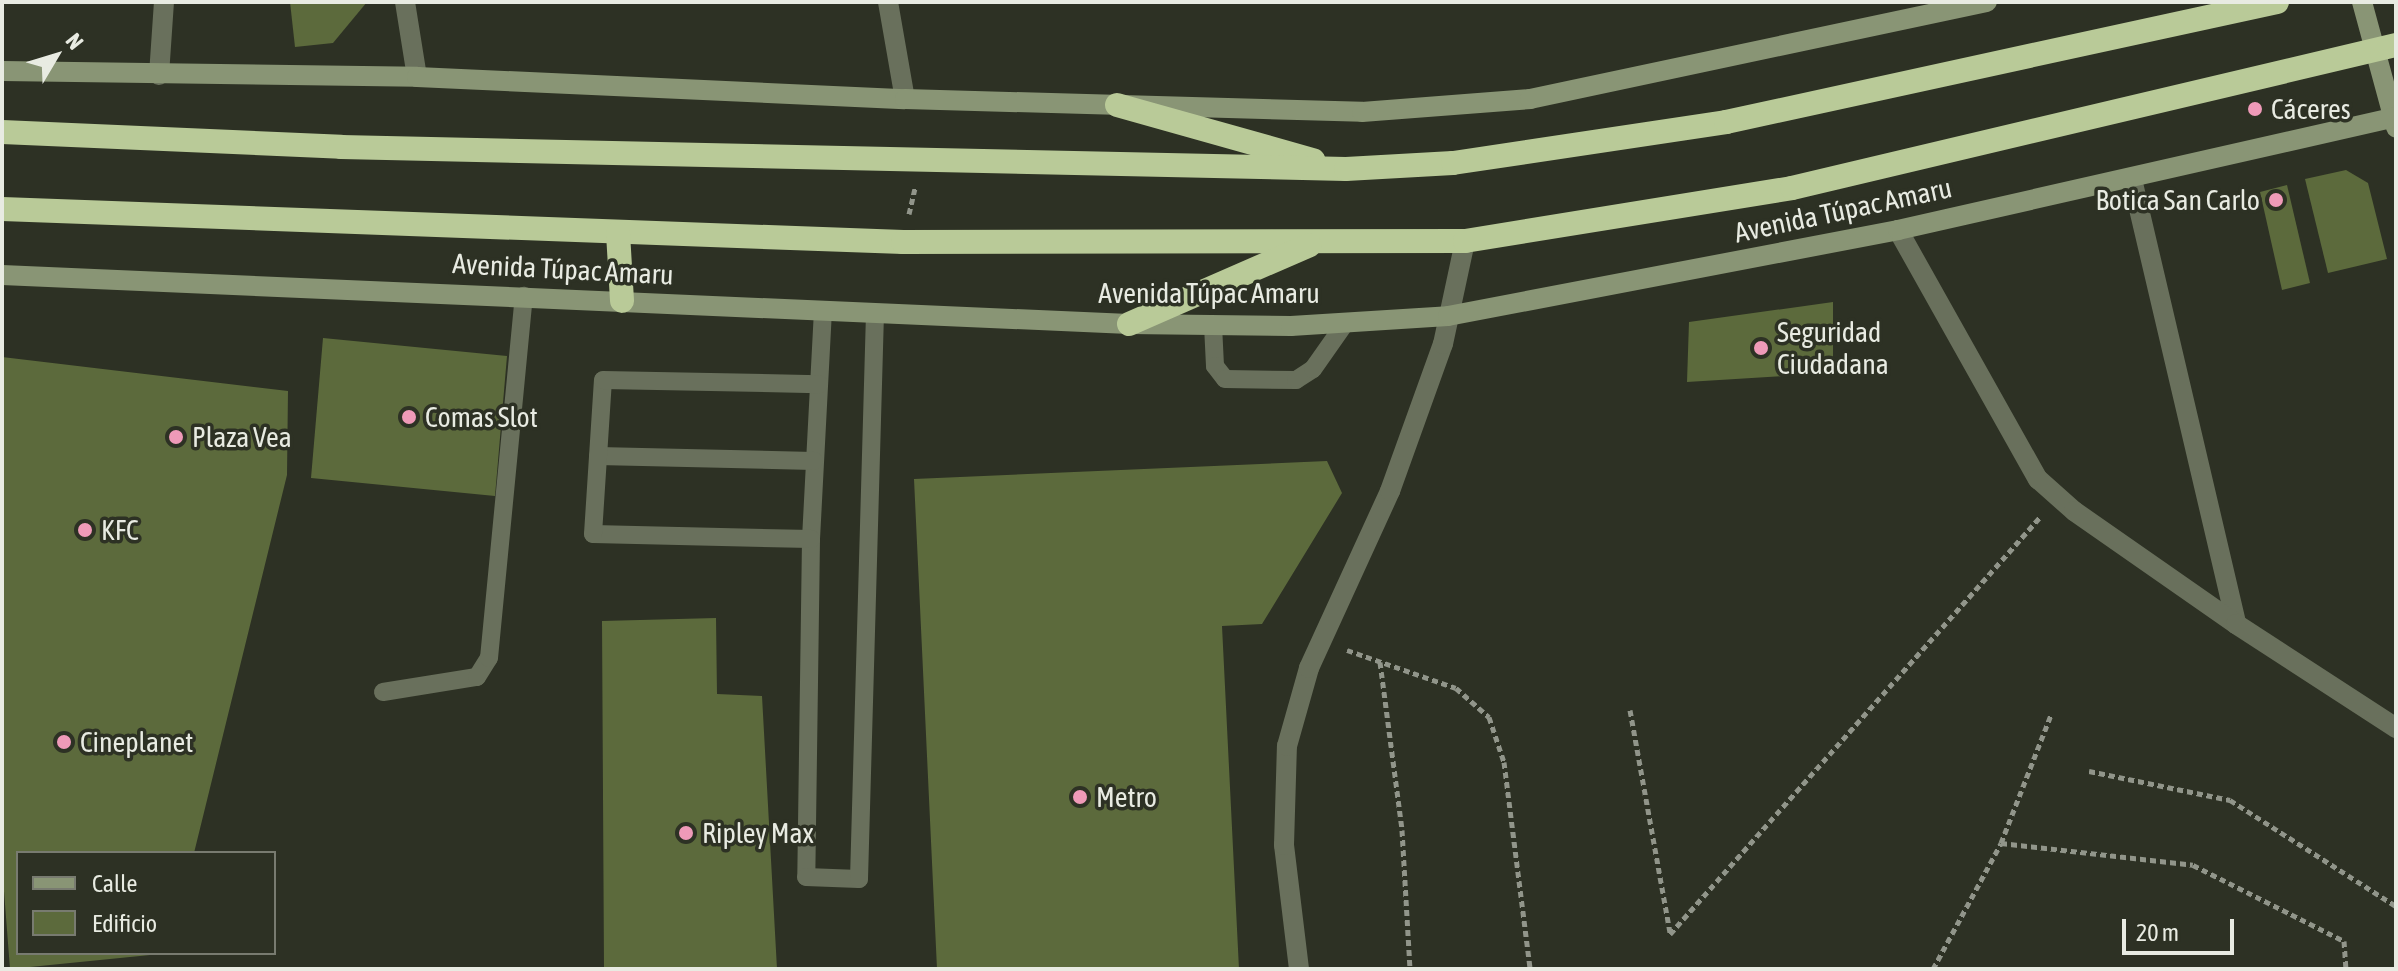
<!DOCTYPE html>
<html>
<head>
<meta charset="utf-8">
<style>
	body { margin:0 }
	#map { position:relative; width:2398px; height:971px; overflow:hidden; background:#2d3124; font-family:"Asap Condensed",sans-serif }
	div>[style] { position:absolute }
	.building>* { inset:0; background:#5c6a3c }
	.path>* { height:5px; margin-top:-2.5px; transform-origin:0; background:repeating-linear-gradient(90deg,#91958a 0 6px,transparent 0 10px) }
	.lane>* { height:18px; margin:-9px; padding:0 9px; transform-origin:9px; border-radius:9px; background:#69705c }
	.street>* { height:20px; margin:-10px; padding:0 10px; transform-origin:10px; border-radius:10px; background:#69705c }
	.secondary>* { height:20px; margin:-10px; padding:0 10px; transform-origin:10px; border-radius:10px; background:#899575 }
	.highway>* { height:24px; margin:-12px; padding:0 12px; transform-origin:12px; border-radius:12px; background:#b9ca98 }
	.dots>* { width:22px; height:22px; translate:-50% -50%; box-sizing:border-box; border:4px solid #2d3124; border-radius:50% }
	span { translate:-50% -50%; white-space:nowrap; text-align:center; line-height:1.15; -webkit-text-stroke:7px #2d3124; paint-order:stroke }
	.poi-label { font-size:28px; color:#e8ebe2 }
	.left { translate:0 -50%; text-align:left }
	.right { translate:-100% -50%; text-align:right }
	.street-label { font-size:28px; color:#e8ebe2 }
	.frame { position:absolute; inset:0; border:4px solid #e8ebe2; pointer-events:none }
	.legend { position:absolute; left:16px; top:851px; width:260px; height:104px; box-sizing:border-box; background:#2d3124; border:2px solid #787b70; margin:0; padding:10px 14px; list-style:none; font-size:24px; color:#e8ebe2 }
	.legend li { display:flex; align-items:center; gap:16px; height:40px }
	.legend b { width:40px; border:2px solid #787b70 }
	.north { position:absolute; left:16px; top:16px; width:80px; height:80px; -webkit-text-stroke:6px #2d3124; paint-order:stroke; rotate:52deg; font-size:22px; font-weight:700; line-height:32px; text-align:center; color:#e8ebe2 }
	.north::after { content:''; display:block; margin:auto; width:28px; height:36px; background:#e8ebe2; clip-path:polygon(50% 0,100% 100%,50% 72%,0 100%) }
	.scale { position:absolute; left:2122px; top:919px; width:112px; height:36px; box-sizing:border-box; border:4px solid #e8ebe2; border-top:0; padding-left:10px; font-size:24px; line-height:28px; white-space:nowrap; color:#e8ebe2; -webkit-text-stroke:6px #2d3124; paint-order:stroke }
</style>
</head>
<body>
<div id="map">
	<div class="building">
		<div style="clip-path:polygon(290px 2px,367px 2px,333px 43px,295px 47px)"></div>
		<div style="clip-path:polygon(2346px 170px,2368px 183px,2387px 259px,2328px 273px,2305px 179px)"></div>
		<div style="clip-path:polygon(2287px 185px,2310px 283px,2282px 290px,2260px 192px)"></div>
		<div style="clip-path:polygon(1833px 302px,1833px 373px,1687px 382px,1689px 322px)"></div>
		<div style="clip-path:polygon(323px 338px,507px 356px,495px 496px,311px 478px)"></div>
		<div style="clip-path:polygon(2px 357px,288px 391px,287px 475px,194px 853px,18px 853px,18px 953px,150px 955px,10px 969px,2px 865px)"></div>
		<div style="clip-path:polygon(1327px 461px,1342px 493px,1262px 624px,1222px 626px,1239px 969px,937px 969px,914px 479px)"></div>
		<div style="clip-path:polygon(716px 618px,717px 694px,762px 696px,777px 969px,604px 969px,602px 621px)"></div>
	</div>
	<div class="path">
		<div style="left:909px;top:214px;width:27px;rotate:-77deg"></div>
		<div style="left:1347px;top:650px;width:115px;rotate:19.2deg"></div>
		<div style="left:1456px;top:688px;width:44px;rotate:41.3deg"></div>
		<div style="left:1489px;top:717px;width:47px;rotate:71.6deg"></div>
		<div style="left:1504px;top:762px;width:209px;rotate:82.8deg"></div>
		<div style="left:1380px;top:662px;width:169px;rotate:82.5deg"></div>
		<div style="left:1402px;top:830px;width:139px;rotate:86.7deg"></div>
		<div style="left:1630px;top:710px;width:227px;rotate:79.8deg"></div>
		<div style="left:2089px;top:771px;width:144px;rotate:11.6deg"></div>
		<div style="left:2230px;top:800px;width:197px;rotate:32.6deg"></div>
		<div style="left:2001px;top:843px;width:193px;rotate:6.5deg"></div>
		<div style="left:2193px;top:865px;width:169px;rotate:26.7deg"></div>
		<div style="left:2344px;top:941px;width:28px;rotate:86deg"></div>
		<div style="left:1670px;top:934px;width:559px;rotate:-48.41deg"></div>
		<div style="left:1933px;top:969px;width:143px;rotate:-61.6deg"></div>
		<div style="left:2001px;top:843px;width:137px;rotate:-68.7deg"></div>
	</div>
	<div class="lane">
		<div style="left:823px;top:310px;width:229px;rotate:93deg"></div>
		<div style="left:811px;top:539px;width:338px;rotate:90.8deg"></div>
		<div style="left:806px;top:877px;width:53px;rotate:2.2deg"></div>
		<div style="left:859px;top:879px;width:565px;rotate:-88.38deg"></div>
		<div style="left:1213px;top:325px;width:41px;rotate:87.2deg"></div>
		<div style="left:1215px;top:366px;width:16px;rotate:52deg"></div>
		<div style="left:1225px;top:379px;width:71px;rotate:0.8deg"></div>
		<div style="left:1296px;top:380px;width:20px;rotate:-33deg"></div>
		<div style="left:1313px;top:369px;width:57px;rotate:-54.9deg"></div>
		<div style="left:598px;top:456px;width:216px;rotate:1.3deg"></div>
		<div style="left:811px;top:539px;width:218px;rotate:-178.7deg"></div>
		<div style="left:593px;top:534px;width:154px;rotate:-86.3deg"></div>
		<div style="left:603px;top:380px;width:216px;rotate:1.1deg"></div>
		<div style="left:383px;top:692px;width:95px;rotate:-9.1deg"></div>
		<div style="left:477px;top:677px;width:22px;rotate:-58deg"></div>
		<div style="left:489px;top:658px;width:364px;rotate:-84.5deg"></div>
	</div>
	<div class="street">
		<div style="left:405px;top:2px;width:76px;rotate:80.9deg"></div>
		<div style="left:888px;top:2px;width:98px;rotate:80.1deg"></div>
		<div style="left:159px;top:75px;width:73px;rotate:-86.1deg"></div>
		<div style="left:2132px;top:179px;width:457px;rotate:76.8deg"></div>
		<div style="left:1898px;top:230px;width:286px;rotate:60.7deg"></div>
		<div style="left:2038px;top:479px;width:48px;rotate:41.6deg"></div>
		<div style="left:2074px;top:511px;width:198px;rotate:34.9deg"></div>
		<div style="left:2236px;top:624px;width:191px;rotate:33deg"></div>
		<div style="left:1299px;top:969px;width:125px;rotate:-96.9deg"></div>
		<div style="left:1284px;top:845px;width:99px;rotate:-88.3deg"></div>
		<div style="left:1287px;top:746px;width:81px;rotate:-74.2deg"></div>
		<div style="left:1309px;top:668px;width:195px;rotate:-65.4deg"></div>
		<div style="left:1390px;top:491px;width:156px;rotate:-70.2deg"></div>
		<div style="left:1443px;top:344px;width:105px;rotate:-77.9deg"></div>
	</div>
	<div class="secondary">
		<div style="left:2362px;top:2px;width:130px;rotate:74.8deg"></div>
		<div style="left:2px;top:71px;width:415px;rotate:0.8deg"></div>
		<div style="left:417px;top:77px;width:488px;rotate:2.6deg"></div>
		<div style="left:905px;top:99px;width:457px;rotate:1.6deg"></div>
		<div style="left:1362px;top:112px;width:169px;rotate:-4.4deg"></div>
		<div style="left:1530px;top:99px;width:467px;rotate:-12deg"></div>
		<div style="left:2px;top:275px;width:1128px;rotate:2.49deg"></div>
		<div style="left:1129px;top:324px;width:162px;rotate:0.7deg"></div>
		<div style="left:1291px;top:326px;width:157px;rotate:-3.6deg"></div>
		<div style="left:1448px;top:316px;width:458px;rotate:-10.8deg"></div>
		<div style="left:1898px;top:230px;width:511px;rotate:-12.78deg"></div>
	</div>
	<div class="highway">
		<div style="left:1117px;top:105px;width:204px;rotate:15.7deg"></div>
		<div style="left:2px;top:132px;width:339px;rotate:2.5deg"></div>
		<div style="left:341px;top:147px;width:1005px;rotate:1.25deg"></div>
		<div style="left:1346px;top:169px;width:107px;rotate:-3.2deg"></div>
		<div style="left:1453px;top:163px;width:276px;rotate:-8.5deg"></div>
		<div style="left:1726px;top:122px;width:564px;rotate:-12.29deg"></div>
		<div style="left:2px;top:209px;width:902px;rotate:2.1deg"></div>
		<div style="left:903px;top:242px;width:562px;rotate:-0.1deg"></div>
		<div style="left:1465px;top:241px;width:331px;rotate:-9.2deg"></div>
		<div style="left:1792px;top:188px;width:621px;rotate:-13.32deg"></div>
		<div style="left:618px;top:233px;width:68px;rotate:86.6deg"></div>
		<div style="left:1129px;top:324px;width:197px;rotate:-23.6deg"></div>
	</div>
	<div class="dots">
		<div style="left:2255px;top:109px;background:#ef9ab8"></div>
		<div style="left:2276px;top:200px;background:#ef9ab8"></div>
		<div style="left:1761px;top:348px;background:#ef9ab8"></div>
		<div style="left:409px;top:417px;background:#ef9ab8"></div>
		<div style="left:176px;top:437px;background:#ef9ab8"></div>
		<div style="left:85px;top:530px;background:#ef9ab8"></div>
		<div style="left:64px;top:742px;background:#ef9ab8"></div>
		<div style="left:1080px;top:797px;background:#ef9ab8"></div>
		<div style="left:686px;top:833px;background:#ef9ab8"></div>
	</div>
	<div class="poi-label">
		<span class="left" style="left:2271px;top:109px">Cáceres</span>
		<span class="right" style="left:2260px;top:200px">Botica San Carlo</span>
		<span class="left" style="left:1777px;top:348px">Seguridad<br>Ciudadana</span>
		<span class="left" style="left:425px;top:417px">Comas Slot</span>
		<span class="left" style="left:192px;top:437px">Plaza Vea</span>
		<span class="left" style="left:101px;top:530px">KFC</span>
		<span class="left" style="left:80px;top:742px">Cineplanet</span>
		<span class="left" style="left:1096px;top:797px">Metro</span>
		<span class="left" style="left:702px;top:833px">Ripley Max</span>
	</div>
	<div class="street-label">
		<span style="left:1843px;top:210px;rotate:-12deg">Avenida Túpac Amaru</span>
		<span style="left:563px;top:269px;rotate:3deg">Avenida Túpac Amaru</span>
		<span style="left:1209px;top:293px">Avenida Túpac Amaru</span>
	</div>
	<div class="frame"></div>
	<ul class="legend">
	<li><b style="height:10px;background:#899575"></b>Calle</li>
	<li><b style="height:22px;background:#5c6a3c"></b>Edificio</li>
	</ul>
	<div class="north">N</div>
	<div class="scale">20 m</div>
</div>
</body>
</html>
